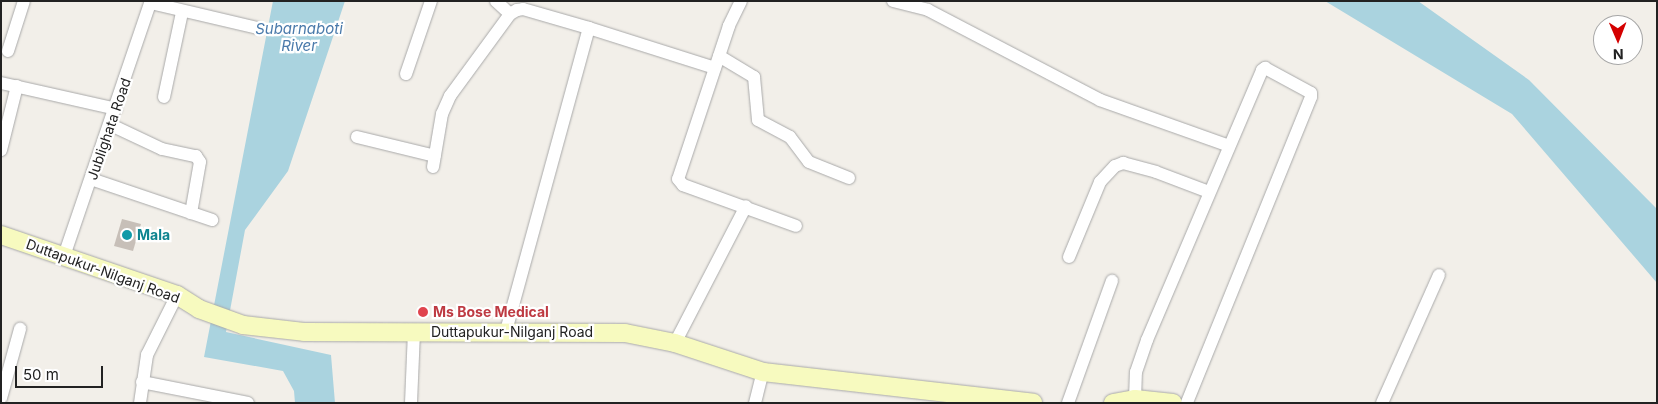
<!DOCTYPE html>
<html>
<head>
<meta charset="utf-8">
<style>
	body { margin:0 }
	#map { position:relative; width:1658px; height:404px; overflow:hidden; background:#f2efe9; font-family:Inter,sans-serif }
	div>[style] { position:absolute }
	.water>* { inset:0; background:#aad3df }
	.building>* { inset:0; background:#c7bfb8 }
	.roads { filter:drop-shadow(0 0 1px #a9a9a9) drop-shadow(0 0 1px #a9a9a9) }
	.street>* { height:12px; margin:-6px; padding:0 6px; transform-origin:6px; border-radius:6px; background:#fff }
	.secondary>* { height:18px; margin:-9px; padding:0 9px; transform-origin:9px; border-radius:9px; background:#f7fabf }
	.dots>* { width:14px; height:14px; translate:-50% -50%; box-sizing:border-box; border:2px solid #fff; border-radius:50% }
	span { translate:-50% -50%; white-space:nowrap; text-align:center; line-height:1.15; -webkit-text-stroke:4.5px #fff; paint-order:stroke }
	.street-label { font-size:14px; color:#222 }
	.culture-label { font-size:14px; color:#0d838f; font-weight:700 }
	.left { translate:0 -50%; text-align:left }
	.health-label { font-size:14px; color:#be3a42; font-weight:700 }
	.water-label { font-size:15px; color:#4a7aab; font-style:italic }
	.frame { position:absolute; inset:0; border:2px solid #222; pointer-events:none }
	.north { position:absolute; left:1593px; top:15px; width:50px; height:50px; box-sizing:border-box; background:#fff; border:1px solid #a7a7a7; border-radius:50%; rotate:179deg; font-size:14px; font-weight:700; line-height:20px; text-align:center; color:#222 }
	.north::after { content:''; display:block; margin:auto; width:18px; height:22px; background:#d40000; clip-path:polygon(50% 0,100% 100%,50% 72%,0 100%) }
	.scale { position:absolute; left:15px; top:366px; width:88px; height:22px; box-sizing:border-box; border:2px solid #222; border-top:0; padding-left:6px; font-size:15px; line-height:18px; white-space:nowrap; color:#222; -webkit-text-stroke:4px #fff; paint-order:stroke }
</style>
</head>
<body>
<div id="map">
	<div class="water">
		<div style="clip-path:polygon(273px 1px,345px 1px,288px 171px,245px 230px,226px 332px,331px 355px,335px 403px,295px 403px,294px 391px,283px 371px,204px 357px)"></div>
		<div style="clip-path:polygon(1325px 1px,1418px 1px,1529px 80px,1657px 209px,1657px 283px,1512px 114px)"></div>
	</div>
	<div class="building">
		<div style="clip-path:polygon(122px 219px,141px 224px,133px 251px,114px 246px)"></div>
	</div>
	<div class="roads">
		<div class="street">
			<div style="left:496px;top:1px;width:19px;rotate:43deg"></div>
			<div style="left:741px;top:1px;width:28px;rotate:116deg"></div>
			<div style="left:729px;top:26px;width:161px;rotate:108.4deg"></div>
			<div style="left:678px;top:179px;width:8px;rotate:50deg"></div>
			<div style="left:683px;top:185px;width:120px;rotate:19.9deg"></div>
			<div style="left:893px;top:1px;width:36px;rotate:14deg"></div>
			<div style="left:928px;top:10px;width:194px;rotate:27.6deg"></div>
			<div style="left:1100px;top:100px;width:137px;rotate:19.6deg"></div>
			<div style="left:151px;top:3px;width:110px;rotate:13.2deg"></div>
			<div style="left:8px;top:51px;width:52px;rotate:-72.3deg"></div>
			<div style="left:719px;top:56px;width:41px;rotate:31deg"></div>
			<div style="left:754px;top:77px;width:43px;rotate:84.7deg"></div>
			<div style="left:758px;top:120px;width:36px;rotate:28deg"></div>
			<div style="left:790px;top:137px;width:31px;rotate:53deg"></div>
			<div style="left:809px;top:162px;width:43px;rotate:21.8deg"></div>
			<div style="left:406px;top:74px;width:77px;rotate:-71.1deg"></div>
			<div style="left:1px;top:83px;width:118px;rotate:12.7deg"></div>
			<div style="left:164px;top:97px;width:87px;rotate:-78deg"></div>
			<div style="left:111px;top:125px;width:56px;rotate:25.2deg"></div>
			<div style="left:162px;top:149px;width:35px;rotate:12deg"></div>
			<div style="left:196px;top:156px;width:7px;rotate:56deg"></div>
			<div style="left:200px;top:162px;width:52px;rotate:100deg"></div>
			<div style="left:357px;top:137px;width:80px;rotate:13.7deg"></div>
			<div style="left:1px;top:150px;width:66px;rotate:-76deg"></div>
			<div style="left:433px;top:167px;width:54px;rotate:-80.4deg"></div>
			<div style="left:442px;top:114px;width:20px;rotate:-66deg"></div>
			<div style="left:450px;top:96px;width:102px;rotate:-53.8deg"></div>
			<div style="left:510px;top:14px;width:8px;rotate:-30deg"></div>
			<div style="left:517px;top:10px;width:6px;rotate:-9deg"></div>
			<div style="left:523px;top:9px;width:69px;rotate:16.1deg"></div>
			<div style="left:589px;top:28px;width:132px;rotate:17.6deg"></div>
			<div style="left:91px;top:179px;width:128px;rotate:18.7deg"></div>
			<div style="left:64px;top:256px;width:269px;rotate:-71.2deg"></div>
			<div style="left:1069px;top:257px;width:81px;rotate:-67.5deg"></div>
			<div style="left:1100px;top:182px;width:22px;rotate:-47deg"></div>
			<div style="left:1115px;top:166px;width:9px;rotate:-21deg"></div>
			<div style="left:1123px;top:163px;width:34px;rotate:15deg"></div>
			<div style="left:1156px;top:172px;width:57px;rotate:20.7deg"></div>
			<div style="left:506px;top:331px;width:314px;rotate:-74.7deg"></div>
			<div style="left:675px;top:343px;width:154px;rotate:-62.6deg"></div>
			<div style="left:142px;top:382px;width:108px;rotate:11.2deg"></div>
			<div style="left:1px;top:398px;width:72px;rotate:-74.6deg"></div>
			<div style="left:1135px;top:399px;width:27px;rotate:-88deg"></div>
			<div style="left:1136px;top:372px;width:34px;rotate:-71deg"></div>
			<div style="left:1147px;top:340px;width:293px;rotate:-66.9deg"></div>
			<div style="left:1262px;top:70px;width:4px;rotate:-34deg"></div>
			<div style="left:1265px;top:68px;width:52px;rotate:28.5deg"></div>
			<div style="left:1311px;top:93px;width:4px;rotate:90deg"></div>
			<div style="left:1311px;top:97px;width:330px;rotate:112.1deg"></div>
			<div style="left:140px;top:403px;width:49px;rotate:-81.7deg"></div>
			<div style="left:147px;top:355px;width:67px;rotate:-63.4deg"></div>
			<div style="left:411px;top:403px;width:72px;rotate:-87.6deg"></div>
			<div style="left:755px;top:403px;width:32px;rotate:-76deg"></div>
			<div style="left:1068px;top:403px;width:130px;rotate:-70.2deg"></div>
			<div style="left:1382px;top:403px;width:140px;rotate:-66deg"></div>
		</div>
		<div class="secondary">
			<div style="left:1px;top:235px;width:186px;rotate:18.8deg"></div>
			<div style="left:177px;top:295px;width:26px;rotate:32deg"></div>
			<div style="left:199px;top:309px;width:47px;rotate:20deg"></div>
			<div style="left:243px;top:325px;width:61px;rotate:6.5deg"></div>
			<div style="left:304px;top:332px;width:321px;rotate:0.2deg"></div>
			<div style="left:625px;top:333px;width:51px;rotate:11.3deg"></div>
			<div style="left:675px;top:343px;width:93px;rotate:18.2deg"></div>
			<div style="left:763px;top:372px;width:272px;rotate:6.5deg"></div>
			<div style="left:1113px;top:403px;width:22px;rotate:-10deg"></div>
			<div style="left:1135px;top:399px;width:38px;rotate:6deg"></div>
		</div>
	</div>
	<div class="dots">
		<div style="left:127px;top:235px;background:#0f9aa8"></div>
		<div style="left:423px;top:312px;background:#e0444e"></div>
	</div>
	<div class="street-label">
		<span style="left:109px;top:129px;rotate:-71deg">Jublighata Road</span>
		<span style="left:103px;top:271px;rotate:20deg">Duttapukur-Nilganj Road</span>
		<span style="left:512px;top:332px">Duttapukur-Nilganj Road</span>
	</div>
	<div class="culture-label">
		<span class="left" style="left:137px;top:235px">Mala</span>
	</div>
	<div class="health-label">
		<span class="left" style="left:433px;top:312px">Ms Bose Medical</span>
	</div>
	<div class="water-label">
		<span style="left:299px;top:37px">Subarnaboti<br>River</span>
	</div>
	<div class="frame"></div>
	<div class="north">N</div>
	<div class="scale">50 m</div>
</div>
</body>
</html>
